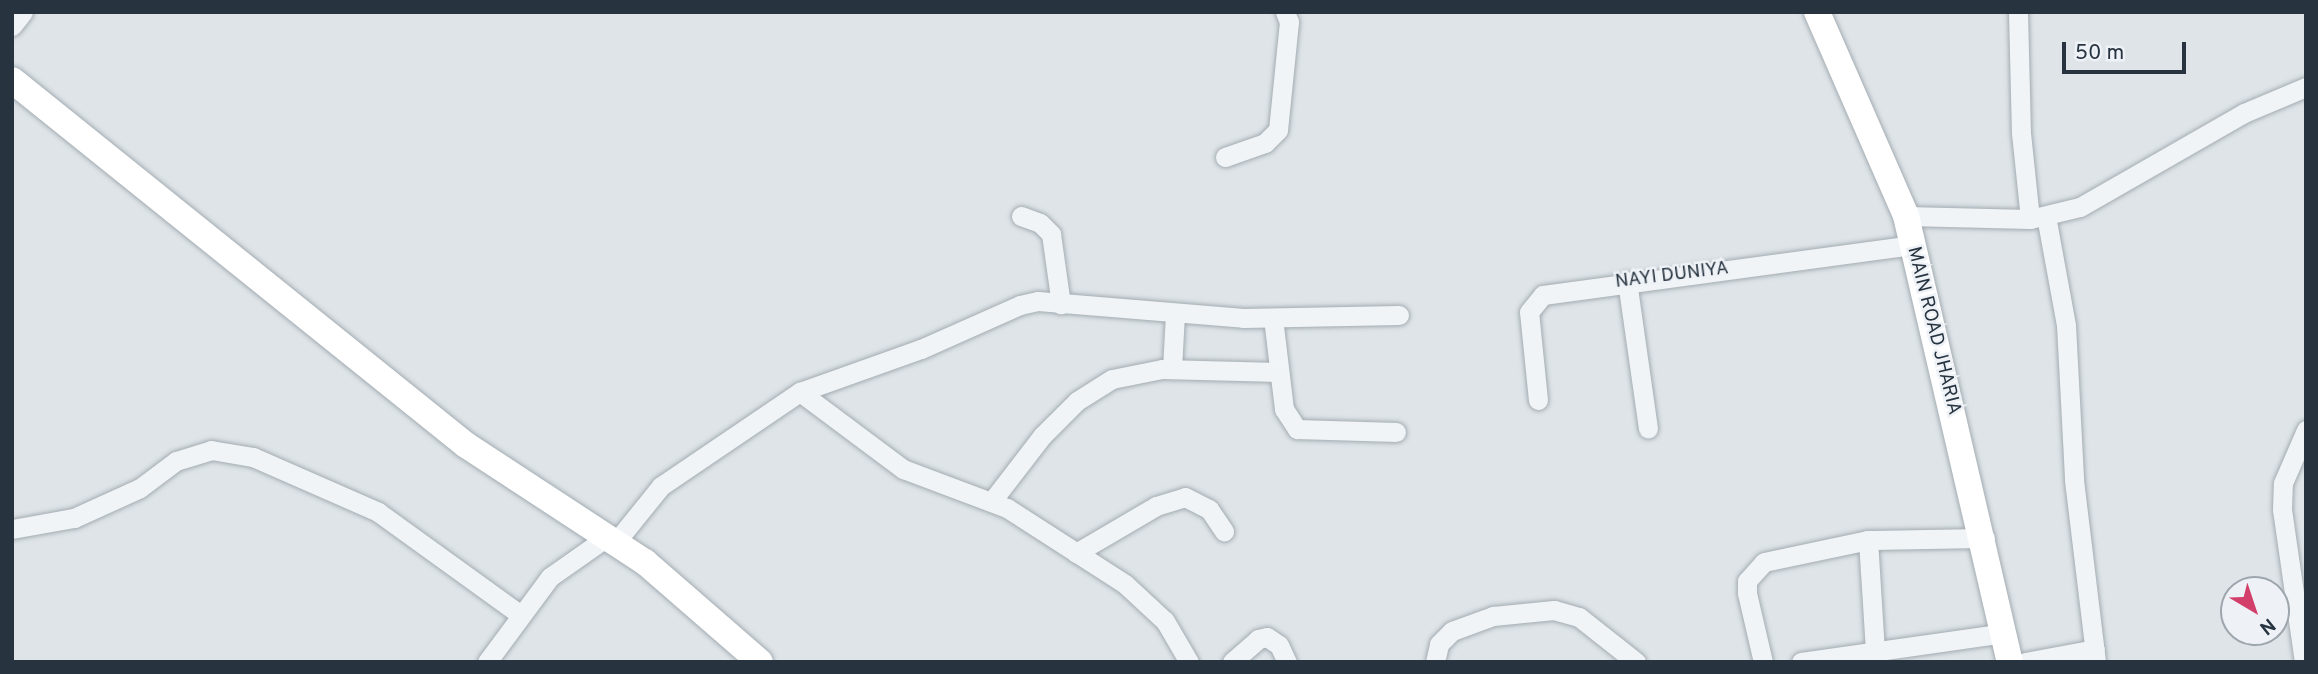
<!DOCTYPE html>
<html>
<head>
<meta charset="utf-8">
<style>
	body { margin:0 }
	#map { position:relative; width:2318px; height:674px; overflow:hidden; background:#dee4e8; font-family:Overpass,sans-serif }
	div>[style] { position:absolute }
	.roads { filter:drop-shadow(0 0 2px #a3acb2) drop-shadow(0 0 2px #a3acb2) }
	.street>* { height:19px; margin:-9.5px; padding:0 9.5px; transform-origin:9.5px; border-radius:9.5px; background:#f1f4f7 }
	.secondary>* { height:26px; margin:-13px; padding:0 13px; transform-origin:13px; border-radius:13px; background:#fff }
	span { translate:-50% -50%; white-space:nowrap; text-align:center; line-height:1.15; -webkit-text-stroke:5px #eef2f6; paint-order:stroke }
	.street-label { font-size:19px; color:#273440 }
	.frame { position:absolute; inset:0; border:14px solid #273440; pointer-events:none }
	.north { position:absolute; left:2220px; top:576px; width:70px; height:70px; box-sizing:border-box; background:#eef2f6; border:2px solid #9ea6ad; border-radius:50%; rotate:141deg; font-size:19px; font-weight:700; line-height:28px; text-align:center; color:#273440 }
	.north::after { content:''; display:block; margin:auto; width:24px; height:32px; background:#d23f6a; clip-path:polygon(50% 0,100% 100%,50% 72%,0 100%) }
	.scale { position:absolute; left:2062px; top:42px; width:124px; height:32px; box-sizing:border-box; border:4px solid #273440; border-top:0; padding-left:9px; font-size:21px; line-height:24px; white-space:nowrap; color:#273440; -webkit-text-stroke:5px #eef2f6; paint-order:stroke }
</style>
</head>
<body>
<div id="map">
	<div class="roads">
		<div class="street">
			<div style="left:2018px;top:12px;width:121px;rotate:88.6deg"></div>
			<div style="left:2021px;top:133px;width:86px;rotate:84deg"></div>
			<div style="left:12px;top:26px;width:18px;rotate:-52deg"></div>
			<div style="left:1225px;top:157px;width:42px;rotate:-19.3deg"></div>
			<div style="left:1265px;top:143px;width:18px;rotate:-45deg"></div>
			<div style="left:1278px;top:130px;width:109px;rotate:-84.2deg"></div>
			<div style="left:1289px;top:22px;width:11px;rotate:-112deg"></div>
			<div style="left:1021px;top:216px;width:20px;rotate:20deg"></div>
			<div style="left:1040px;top:223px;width:16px;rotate:45deg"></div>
			<div style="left:1051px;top:234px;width:71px;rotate:81.9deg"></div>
			<div style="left:1906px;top:216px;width:124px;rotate:1.4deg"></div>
			<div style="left:2030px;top:219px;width:51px;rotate:-13.5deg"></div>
			<div style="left:2080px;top:207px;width:189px;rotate:-29.8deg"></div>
			<div style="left:2244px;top:113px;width:67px;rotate:-22.8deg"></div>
			<div style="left:2046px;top:216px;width:111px;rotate:79.6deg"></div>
			<div style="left:2066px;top:325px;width:155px;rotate:87deg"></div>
			<div style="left:2074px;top:480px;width:183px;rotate:83.1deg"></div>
			<div style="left:1627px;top:281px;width:149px;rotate:81.9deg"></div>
			<div style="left:1273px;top:318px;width:92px;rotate:83.1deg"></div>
			<div style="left:1284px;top:409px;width:24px;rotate:57deg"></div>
			<div style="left:1297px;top:429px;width:99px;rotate:1.7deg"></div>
			<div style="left:1172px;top:369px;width:55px;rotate:-86.9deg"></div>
			<div style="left:800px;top:392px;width:129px;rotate:36.8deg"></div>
			<div style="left:903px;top:469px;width:111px;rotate:20.6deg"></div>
			<div style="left:1007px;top:508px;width:140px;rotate:32.8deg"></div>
			<div style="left:1125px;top:584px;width:54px;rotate:42.8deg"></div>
			<div style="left:1165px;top:621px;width:48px;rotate:59.7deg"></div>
			<div style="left:1538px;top:400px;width:88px;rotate:-95.8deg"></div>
			<div style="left:1529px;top:312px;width:22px;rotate:-51deg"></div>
			<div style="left:1543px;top:295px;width:372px;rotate:-7.7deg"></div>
			<div style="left:992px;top:501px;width:82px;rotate:-52.4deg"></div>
			<div style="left:1042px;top:436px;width:49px;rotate:-45deg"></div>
			<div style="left:1077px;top:401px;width:41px;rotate:-32.2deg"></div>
			<div style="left:1112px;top:379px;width:51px;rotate:-11.3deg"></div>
			<div style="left:1162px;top:369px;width:117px;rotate:1.5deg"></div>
			<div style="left:12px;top:529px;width:63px;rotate:-10.1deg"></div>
			<div style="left:74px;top:518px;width:72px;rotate:-24.4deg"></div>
			<div style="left:140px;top:488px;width:45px;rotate:-36.9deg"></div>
			<div style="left:176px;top:461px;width:37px;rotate:-17deg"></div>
			<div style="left:211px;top:450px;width:43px;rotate:9.5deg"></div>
			<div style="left:253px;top:457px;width:137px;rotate:23.7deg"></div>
			<div style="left:378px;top:512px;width:176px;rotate:35.8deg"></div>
			<div style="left:1868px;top:540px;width:111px;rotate:86.4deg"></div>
			<div style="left:615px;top:543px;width:73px;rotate:-51.1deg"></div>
			<div style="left:661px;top:486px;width:168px;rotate:-34.1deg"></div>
			<div style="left:800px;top:392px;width:128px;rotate:-19.6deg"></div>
			<div style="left:921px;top:349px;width:108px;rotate:-24deg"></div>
			<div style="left:1020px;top:305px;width:18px;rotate:-13deg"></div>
			<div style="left:1038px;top:301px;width:206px;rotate:4.7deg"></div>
			<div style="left:1243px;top:318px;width:156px;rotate:-1.1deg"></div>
			<div style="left:1076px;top:553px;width:93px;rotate:-30.4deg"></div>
			<div style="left:1156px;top:506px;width:30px;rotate:-17deg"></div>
			<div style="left:1185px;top:497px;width:27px;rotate:27deg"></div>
			<div style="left:1209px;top:509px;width:27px;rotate:56deg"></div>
			<div style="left:487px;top:662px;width:106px;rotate:-53.5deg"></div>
			<div style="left:550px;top:577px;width:70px;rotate:-35.1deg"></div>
			<div style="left:1232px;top:662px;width:35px;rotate:-41deg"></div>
			<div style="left:1258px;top:639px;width:9px;rotate:-13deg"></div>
			<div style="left:1267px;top:637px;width:14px;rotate:34deg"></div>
			<div style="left:1279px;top:645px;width:19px;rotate:65deg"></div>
			<div style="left:1435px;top:662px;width:18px;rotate:-77deg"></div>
			<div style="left:1439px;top:644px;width:18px;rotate:-45deg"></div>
			<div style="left:1452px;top:631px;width:44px;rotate:-20.1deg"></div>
			<div style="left:1493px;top:616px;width:61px;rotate:-5.6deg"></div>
			<div style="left:1554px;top:610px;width:26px;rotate:16deg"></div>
			<div style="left:1579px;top:617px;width:73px;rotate:38.3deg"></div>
			<div style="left:1763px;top:662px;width:71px;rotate:-103.1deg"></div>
			<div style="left:1747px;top:593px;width:12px;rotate:-90deg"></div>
			<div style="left:1747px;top:581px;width:25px;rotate:-48deg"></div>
			<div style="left:1764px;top:562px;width:106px;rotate:-11.9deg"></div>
			<div style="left:1868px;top:540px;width:117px;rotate:-1deg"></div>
			<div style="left:1801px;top:662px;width:205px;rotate:-8.1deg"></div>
			<div style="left:2025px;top:662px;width:71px;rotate:-10.5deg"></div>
			<div style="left:2304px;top:662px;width:155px;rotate:-98.2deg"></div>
			<div style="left:2282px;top:509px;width:26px;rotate:-88deg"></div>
			<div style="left:2283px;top:483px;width:58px;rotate:-66.5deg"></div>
		</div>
		<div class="secondary">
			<div style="left:1817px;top:12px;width:223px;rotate:66.4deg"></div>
			<div style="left:1906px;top:216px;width:458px;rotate:76.9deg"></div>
			<div style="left:12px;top:80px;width:583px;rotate:38.8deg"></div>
			<div style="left:466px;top:445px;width:214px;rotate:33.2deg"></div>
			<div style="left:645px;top:562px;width:152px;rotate:41deg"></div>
		</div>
	</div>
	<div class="street-label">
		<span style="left:1672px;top:276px;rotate:-7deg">NAYI DUNIYA</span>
		<span style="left:1933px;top:331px;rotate:76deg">MAIN ROAD JHARIA</span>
	</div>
	<div class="frame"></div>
	<div class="north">N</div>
	<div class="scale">50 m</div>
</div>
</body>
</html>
